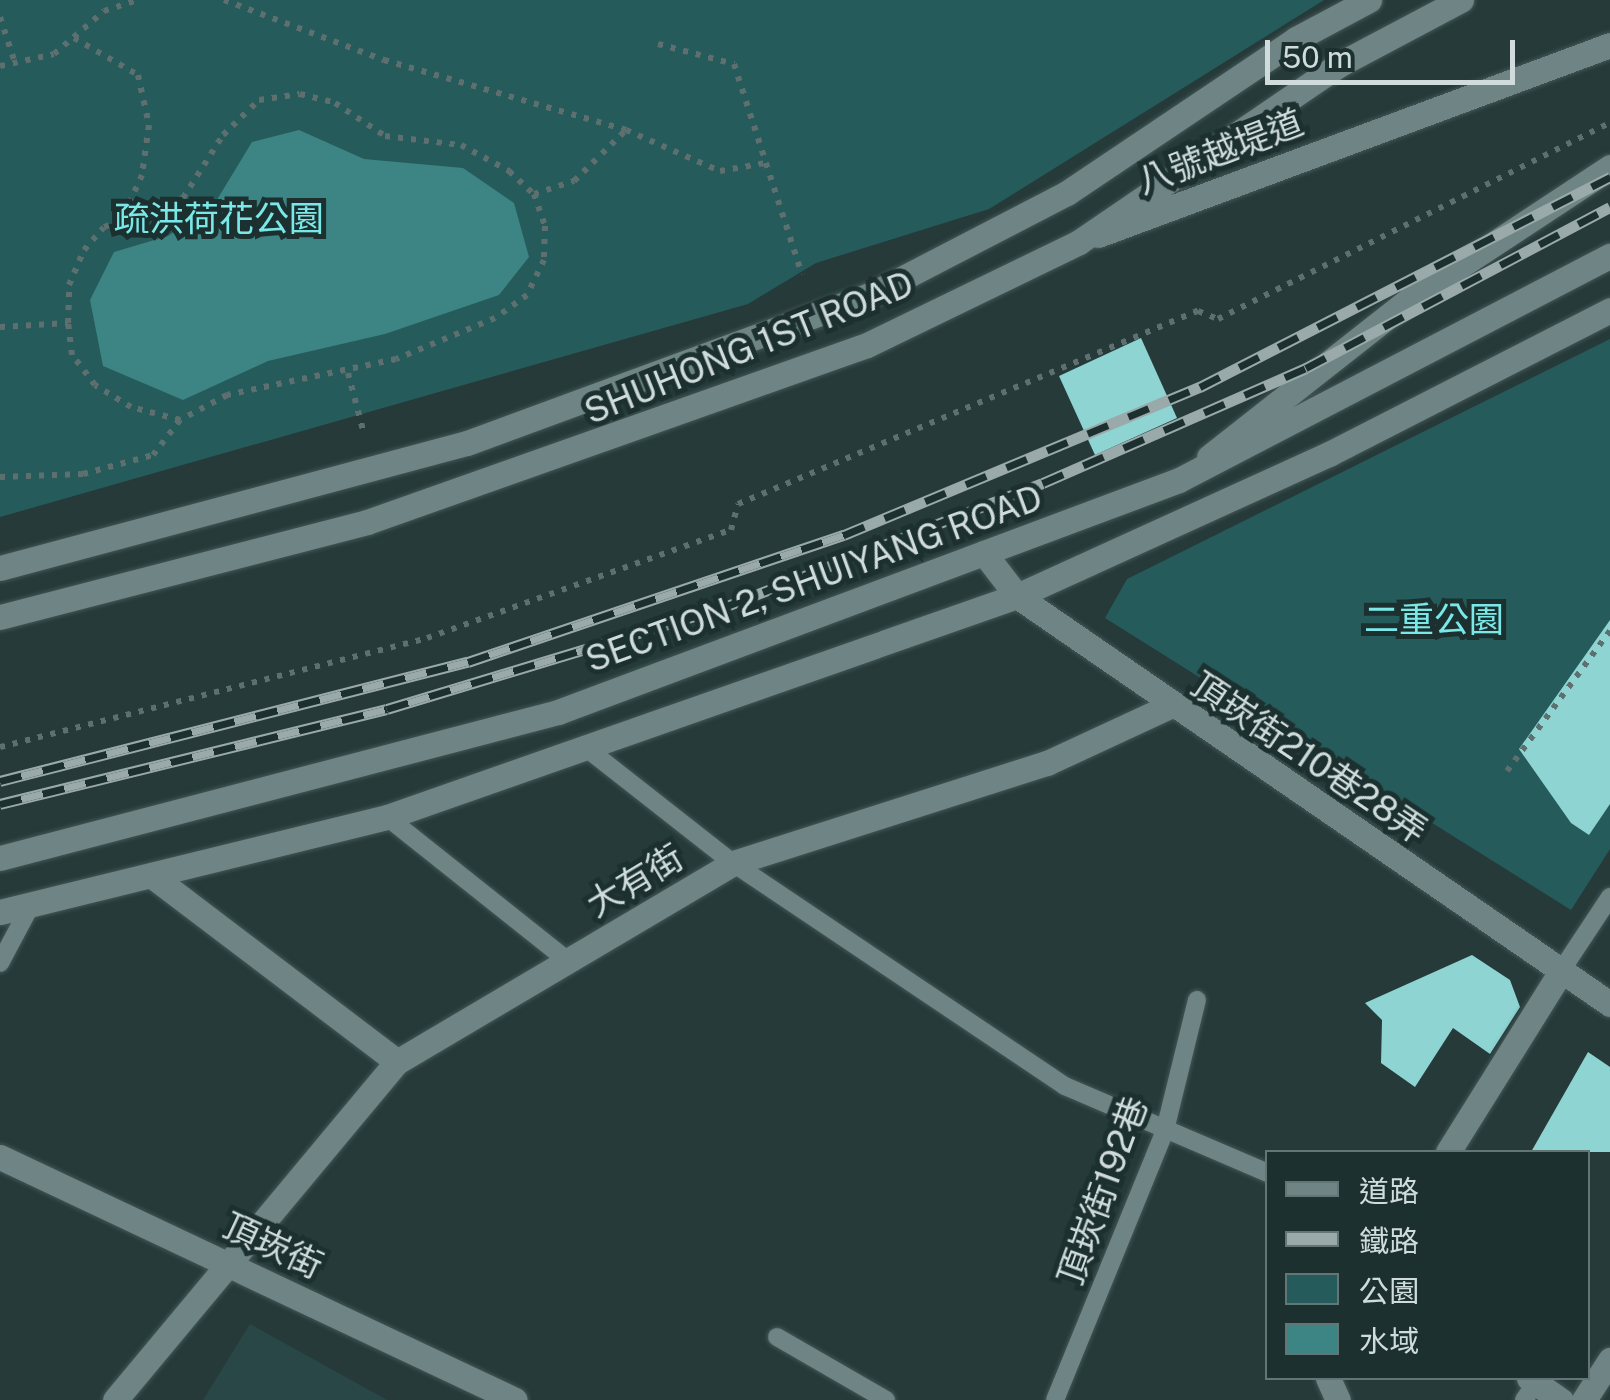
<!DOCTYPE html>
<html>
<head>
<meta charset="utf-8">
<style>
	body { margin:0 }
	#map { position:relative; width:1610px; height:1400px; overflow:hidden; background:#263a3a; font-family:"Public Sans","Noto Sans TC",sans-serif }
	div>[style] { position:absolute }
	.built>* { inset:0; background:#2a4747 }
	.green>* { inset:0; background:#265b5b }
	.water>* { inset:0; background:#3d8484 }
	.building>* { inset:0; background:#8dd4d3 }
	.path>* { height:6px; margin-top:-3px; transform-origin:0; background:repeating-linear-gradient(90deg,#5e6f6f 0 5px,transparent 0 13px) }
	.roads { filter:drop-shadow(0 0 2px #455) drop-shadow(0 0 2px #455) }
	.lane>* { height:18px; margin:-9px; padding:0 9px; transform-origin:9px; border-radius:9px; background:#6f8585 }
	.street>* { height:25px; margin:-12.5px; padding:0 12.5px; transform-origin:12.5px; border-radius:12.5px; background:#6f8585 }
	.secondary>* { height:25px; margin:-12.5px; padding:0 12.5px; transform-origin:12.5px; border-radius:12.5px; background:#6f8585 }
	.rail>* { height:11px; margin-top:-5.5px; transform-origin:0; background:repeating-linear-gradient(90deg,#1c3030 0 22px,#9aa9a9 0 44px); box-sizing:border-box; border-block:2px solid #9aa9a9 }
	span { translate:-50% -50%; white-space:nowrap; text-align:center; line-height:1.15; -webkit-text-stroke:10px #1c3030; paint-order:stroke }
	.street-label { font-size:35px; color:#d0dcdc }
	.park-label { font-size:35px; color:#7be8e8 }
	.legend { position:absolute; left:1265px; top:1150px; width:325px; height:230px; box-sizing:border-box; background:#1c3030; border:2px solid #647575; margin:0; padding:12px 18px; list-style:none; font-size:30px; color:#d0dcdc }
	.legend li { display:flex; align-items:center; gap:20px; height:50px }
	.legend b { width:50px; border:2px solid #647575 }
	.scale { position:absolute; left:1265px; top:40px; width:250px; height:45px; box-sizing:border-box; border:5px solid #d0dcdc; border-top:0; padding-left:12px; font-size:30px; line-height:35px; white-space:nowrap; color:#d0dcdc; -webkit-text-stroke:8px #1c3030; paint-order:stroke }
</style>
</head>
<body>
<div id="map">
	<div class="built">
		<div style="clip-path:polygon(250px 1324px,387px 1400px,203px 1400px)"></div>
	</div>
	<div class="green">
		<div style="clip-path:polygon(0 0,1324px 0,989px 209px,816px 263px,748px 304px,0 517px)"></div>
		<div style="clip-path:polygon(1610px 339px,1610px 849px,1571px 910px,1105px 618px,1127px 579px)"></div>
	</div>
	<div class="water">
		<div style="clip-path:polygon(299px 130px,364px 159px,463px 168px,514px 203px,529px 257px,499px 295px,385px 334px,268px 361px,183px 400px,103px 366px,90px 300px,114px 252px,168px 236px,215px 203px,252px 142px)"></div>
	</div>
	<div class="building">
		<div style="clip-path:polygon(1141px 338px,1177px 418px,1095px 455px,1059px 376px)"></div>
		<div style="clip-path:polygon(1610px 620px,1610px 804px,1589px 835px,1571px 823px,1519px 749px)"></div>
		<div style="clip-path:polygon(1472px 955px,1510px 980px,1520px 1007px,1490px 1054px,1453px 1028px,1415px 1087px,1381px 1063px,1382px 1020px,1365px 1003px)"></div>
		<div style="clip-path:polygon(1588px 1052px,1610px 1067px,1610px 1152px,1531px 1152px)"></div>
	</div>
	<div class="path">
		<div style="left:224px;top:0;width:171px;rotate:20.6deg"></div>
		<div style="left:384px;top:60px;width:252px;rotate:16.1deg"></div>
		<div style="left:626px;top:130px;width:103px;rotate:23.6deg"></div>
		<div style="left:720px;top:171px;width:47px;rotate:-9.9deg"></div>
		<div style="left:0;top:17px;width:48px;rotate:71.9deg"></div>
		<div style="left:74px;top:38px;width:74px;rotate:30deg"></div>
		<div style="left:138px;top:75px;width:51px;rotate:77.6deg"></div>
		<div style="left:149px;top:125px;width:50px;rotate:98deg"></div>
		<div style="left:142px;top:175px;width:48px;rotate:114.4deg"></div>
		<div style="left:658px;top:44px;width:79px;rotate:14.7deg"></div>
		<div style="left:734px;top:64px;width:221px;rotate:72.1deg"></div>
		<div style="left:0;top:66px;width:55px;rotate:-12.5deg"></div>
		<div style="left:54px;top:54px;width:66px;rotate:-40.7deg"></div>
		<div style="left:104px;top:11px;width:35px;rotate:-18deg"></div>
		<div style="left:300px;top:94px;width:36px;rotate:14deg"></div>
		<div style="left:335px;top:103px;width:60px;rotate:33.4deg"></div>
		<div style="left:385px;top:136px;width:77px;rotate:6.8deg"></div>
		<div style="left:461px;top:145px;width:55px;rotate:28.4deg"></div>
		<div style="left:509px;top:171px;width:34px;rotate:43deg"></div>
		<div style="left:534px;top:194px;width:34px;rotate:71deg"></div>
		<div style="left:545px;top:226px;width:34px;rotate:92deg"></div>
		<div style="left:544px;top:260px;width:39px;rotate:116deg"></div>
		<div style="left:527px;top:295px;width:39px;rotate:144deg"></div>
		<div style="left:495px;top:318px;width:107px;rotate:157.5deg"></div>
		<div style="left:396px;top:359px;width:173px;rotate:168deg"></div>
		<div style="left:227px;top:395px;width:53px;rotate:152deg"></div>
		<div style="left:180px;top:420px;width:51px;rotate:-165.1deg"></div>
		<div style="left:131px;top:407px;width:42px;rotate:-148.6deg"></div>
		<div style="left:95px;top:385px;width:38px;rotate:-127deg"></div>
		<div style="left:72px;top:355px;width:32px;rotate:-97deg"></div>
		<div style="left:68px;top:323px;width:38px;rotate:-88deg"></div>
		<div style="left:69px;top:285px;width:38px;rotate:-67deg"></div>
		<div style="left:84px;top:250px;width:30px;rotate:-49deg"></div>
		<div style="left:104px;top:227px;width:84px;rotate:-20.2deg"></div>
		<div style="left:183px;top:198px;width:75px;rotate:-57.6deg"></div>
		<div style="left:223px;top:135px;width:50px;rotate:-44.2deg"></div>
		<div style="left:259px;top:100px;width:41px;rotate:-8.3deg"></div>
		<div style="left:534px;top:194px;width:42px;rotate:-18deg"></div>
		<div style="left:574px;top:181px;width:73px;rotate:-44.4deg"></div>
		<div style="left:0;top:327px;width:68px;rotate:-3.4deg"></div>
		<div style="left:348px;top:373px;width:59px;rotate:75.3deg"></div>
		<div style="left:0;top:477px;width:83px;rotate:-2.1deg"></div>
		<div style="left:83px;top:474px;width:73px;rotate:-15.2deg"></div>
		<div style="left:153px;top:455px;width:44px;rotate:-52.4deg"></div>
		<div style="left:0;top:747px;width:441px;rotate:-14.3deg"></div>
		<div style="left:427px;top:638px;width:323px;rotate:-19.6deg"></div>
		<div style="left:731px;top:530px;width:27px;rotate:-75deg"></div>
		<div style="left:738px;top:504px;width:499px;rotate:-22.8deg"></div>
		<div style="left:1198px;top:311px;width:22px;rotate:22deg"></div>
		<div style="left:1218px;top:319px;width:438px;rotate:-26.6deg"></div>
		<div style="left:1507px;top:771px;width:174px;rotate:-53.7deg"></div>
	</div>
	<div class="roads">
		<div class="lane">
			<div style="left:590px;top:751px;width:182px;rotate:38.1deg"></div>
			<div style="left:733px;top:863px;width:400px;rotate:33.9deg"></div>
			<div style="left:1065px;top:1086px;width:221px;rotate:23.2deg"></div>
			<div style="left:387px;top:817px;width:231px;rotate:38.5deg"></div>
			<div style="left:0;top:963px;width:66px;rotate:-61.9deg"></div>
			<div style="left:1561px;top:971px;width:89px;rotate:-56.5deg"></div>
			<div style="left:777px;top:1337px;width:126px;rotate:30deg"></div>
			<div style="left:1055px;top:1400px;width:292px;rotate:-67.8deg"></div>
			<div style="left:1165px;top:1130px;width:134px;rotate:-76.2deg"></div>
			<div style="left:1524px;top:1400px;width:7px;rotate:-56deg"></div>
		</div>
		<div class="street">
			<div style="left:1098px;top:235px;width:546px;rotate:-20.36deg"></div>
			<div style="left:1209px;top:457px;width:256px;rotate:-38.2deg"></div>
			<div style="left:1410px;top:299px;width:240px;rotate:-33.4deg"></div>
			<div style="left:984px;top:553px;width:54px;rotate:52.5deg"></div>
			<div style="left:1017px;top:596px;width:720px;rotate:34.53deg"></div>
			<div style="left:155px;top:878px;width:304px;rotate:37.2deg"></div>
			<div style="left:1448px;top:1152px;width:213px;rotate:-58deg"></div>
			<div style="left:1328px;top:1378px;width:24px;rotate:66deg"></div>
			<div style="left:1529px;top:1378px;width:39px;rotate:35deg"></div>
			<div style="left:115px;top:1400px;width:440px;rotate:-50.2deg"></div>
			<div style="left:397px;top:1062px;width:391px;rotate:-30.6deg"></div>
			<div style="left:733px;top:863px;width:330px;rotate:-17.7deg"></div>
			<div style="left:1047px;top:763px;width:136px;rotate:-24.9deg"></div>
			<div style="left:1584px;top:1400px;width:48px;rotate:-57deg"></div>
		</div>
		<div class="secondary">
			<div style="left:0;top:568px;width:483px;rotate:-15deg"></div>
			<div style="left:467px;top:443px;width:432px;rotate:-20.2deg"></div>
			<div style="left:872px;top:294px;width:220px;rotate:-27.4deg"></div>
			<div style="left:1067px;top:193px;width:276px;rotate:-33.9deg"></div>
			<div style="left:1296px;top:39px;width:83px;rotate:-28.1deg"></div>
			<div style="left:0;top:617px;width:379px;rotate:-14.5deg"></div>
			<div style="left:367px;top:522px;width:530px;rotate:-19.49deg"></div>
			<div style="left:867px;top:345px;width:236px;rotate:-25.9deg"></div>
			<div style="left:1079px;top:242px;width:316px;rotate:-34.3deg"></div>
			<div style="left:1340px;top:64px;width:137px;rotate:-27.9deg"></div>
			<div style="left:0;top:858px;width:577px;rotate:-14.66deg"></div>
			<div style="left:558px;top:712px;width:663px;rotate:-20.49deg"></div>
			<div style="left:1179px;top:480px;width:486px;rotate:-27.5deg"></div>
			<div style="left:0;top:912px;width:398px;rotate:-13.8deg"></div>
			<div style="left:387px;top:817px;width:668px;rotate:-19.33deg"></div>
			<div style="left:1017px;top:596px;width:343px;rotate:-24.5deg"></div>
			<div style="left:1329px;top:454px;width:316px;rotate:-27.1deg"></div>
			<div style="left:0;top:1157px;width:569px;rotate:25.26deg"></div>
		</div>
	</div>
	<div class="rail">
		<div style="left:0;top:781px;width:483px;rotate:-14.3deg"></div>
		<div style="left:468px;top:662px;width:397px;rotate:-18.7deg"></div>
		<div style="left:844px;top:535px;width:386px;rotate:-22.6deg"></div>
		<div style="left:1200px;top:387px;width:461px;rotate:-27.1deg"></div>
		<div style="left:0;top:804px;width:398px;rotate:-13.8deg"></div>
		<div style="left:387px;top:709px;width:350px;rotate:-16.8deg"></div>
		<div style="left:722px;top:608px;width:344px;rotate:-21.3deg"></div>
		<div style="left:1043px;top:483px;width:287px;rotate:-23.6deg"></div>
		<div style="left:1306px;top:368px;width:344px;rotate:-27.9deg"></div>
	</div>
	<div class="street-label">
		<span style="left:1220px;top:152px;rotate:-21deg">八號越堤道</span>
		<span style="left:749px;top:348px;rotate:-22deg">SHUHONG 1ST ROAD</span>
		<span style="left:814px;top:579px;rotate:-20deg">SECTION 2, SHUIYANG ROAD</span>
		<span style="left:1309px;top:758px;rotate:34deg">頂崁街210巷28弄</span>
		<span style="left:635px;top:881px;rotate:-31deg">大有街</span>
		<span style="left:1103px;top:1191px;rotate:-70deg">頂崁街192巷</span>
		<span style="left:273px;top:1246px;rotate:25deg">頂崁街</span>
	</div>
	<div class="park-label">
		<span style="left:219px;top:219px">疏洪荷花公園</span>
		<span style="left:1434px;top:620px">二重公園</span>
	</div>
	<ul class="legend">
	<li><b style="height:12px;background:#6f8585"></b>道路</li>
	<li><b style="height:12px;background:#9aa9a9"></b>鐵路</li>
	<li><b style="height:28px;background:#265b5b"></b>公園</li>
	<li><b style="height:28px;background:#3d8484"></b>水域</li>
	</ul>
	<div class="scale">50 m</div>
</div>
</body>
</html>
